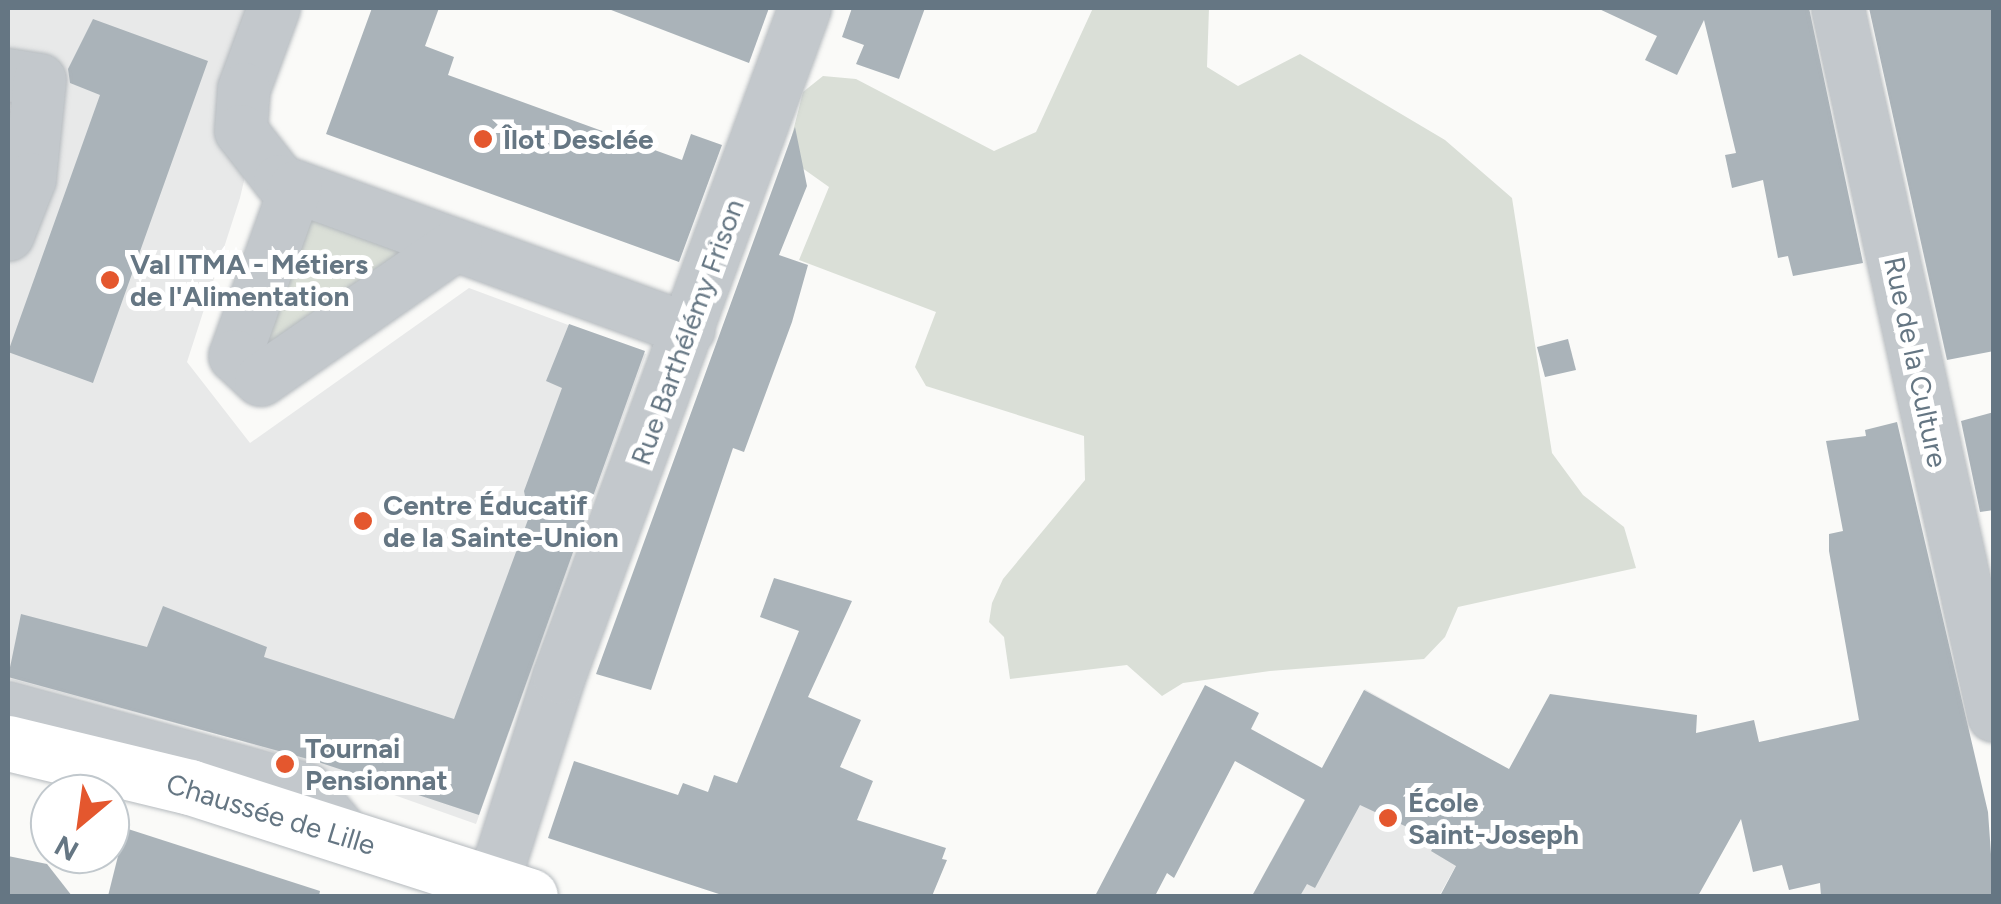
<!DOCTYPE html>
<html>
<head>
<meta charset="utf-8">
<style>
	body { margin:0 }
	#map { position:relative; width:2001px; height:904px; overflow:hidden; background:#fafaf8; font-family:Figtree,sans-serif }
	div>[style] { position:absolute }
	.built>* { inset:0; background:#e8e9e9 }
	.green>* { inset:0; background:#dadfd7 }
	.building>* { inset:0; background:#aab3b9 }
	.roads { filter:drop-shadow(0 0 2px #b5babe) drop-shadow(0 0 2px #b5babe) }
	.minor>* { height:52px; margin:-26px; padding:0 26px; transform-origin:26px; border-radius:26px; background:#c3c8cc }
	.major>* { height:55px; margin:-27.5px; padding:0 27.5px; transform-origin:27.5px; border-radius:27.5px; background:#fff }
	.dots>* { width:28px; height:28px; translate:-50% -50%; box-sizing:border-box; border:5px solid #fff; border-radius:50% }
	span { translate:-50% -50%; white-space:nowrap; text-align:center; line-height:1.15; -webkit-text-stroke:10px #fff; paint-order:stroke }
	.poi-label { font-size:28px; color:#657683; font-weight:700 }
	.left { translate:0 -50%; text-align:left }
	.street-label { font-size:28px; color:#657683 }
	.frame { position:absolute; inset:0; border:10px solid #657683; pointer-events:none }
	.north { position:absolute; left:30px; top:774px; width:100px; height:100px; box-sizing:border-box; background:#fff; border:2px solid #c1c8cd; border-radius:50%; rotate:209deg; font-size:28px; font-weight:700; line-height:40px; text-align:center; color:#657683 }
	.north::after { content:''; display:block; margin:auto; width:35px; height:45px; background:#e4572e; clip-path:polygon(50% 0,100% 100%,50% 72%,0 100%) }
</style>
</head>
<body>
<div id="map">
	<div class="built">
		<div style="clip-path:polygon(8px 8px,299px 8px,261px 108px,240px 198px,187px 362px,250px 443px,469px 288px,646px 354px,476px 824px,239px 740px,8px 679px)"></div>
		<div style="clip-path:polygon(1365px 689px,1509px 770px,1439px 896px,1252px 896px)"></div>
	</div>
	<div class="green">
		<div style="clip-path:polygon(1093px 8px,1209px 8px,1207px 67px,1238px 86px,1300px 54px,1445px 140px,1512px 198px,1552px 453px,1583px 495px,1624px 527px,1636px 568px,1458px 607px,1445px 637px,1424px 659px,1270px 671px,1183px 683px,1162px 696px,1127px 665px,1010px 679px,1004px 637px,989px 622px,992px 603px,1003px 579px,1085px 480px,1084px 436px,926px 386px,915px 367px,936px 312px,799px 260px,829px 187px,798px 165px,789px 147px,803px 92px,823px 76px,856px 79px,994px 151px,1036px 132px)"></div>
		<div style="clip-path:polygon(306px 209px,426px 253px,284px 352px,256px 341px)"></div>
	</div>
	<div class="building">
		<div style="clip-path:polygon(372px 8px,439px 8px,425px 46px,454px 57px,448px 75px,682px 160px,691px 134px,722px 145px,679px 262px,326px 134px)"></div>
		<div style="clip-path:polygon(606px 8px,769px 8px,749px 63px)"></div>
		<div style="clip-path:polygon(852px 8px,925px 8px,899px 79px,856px 64px,864px 45px,842px 37px)"></div>
		<div style="clip-path:polygon(1597px 8px,1809px 8px,1863px 263px,1793px 276px,1788px 256px,1778px 258px,1763px 180px,1732px 188px,1725px 155px,1736px 153px,1704px 20px,1677px 75px,1645px 60px,1657px 36px)"></div>
		<div style="clip-path:polygon(1869px 8px,1994px 8px,1994px 351px,1947px 360px)"></div>
		<div style="clip-path:polygon(93px 19px,208px 61px,93px 383px,8px 352px,100px 95px,70px 83px,68px 69px)"></div>
		<div style="clip-path:polygon(795px 127px,807px 186px,779px 255px,808px 265px,792px 322px,744px 452px,733px 448px,651px 690px,596px 674px)"></div>
		<div style="clip-path:polygon(569px 324px,645px 351px,479px 815px,315px 761px,8px 677px,21px 614px,147px 647px,163px 606px,267px 647px,264px 657px,454px 719px,529px 517px,524px 491px,562px 388px,546px 381px)"></div>
		<div style="clip-path:polygon(1568px 339px,1576px 370px,1545px 377px,1537px 347px)"></div>
		<div style="clip-path:polygon(1994px 412px,1994px 510px,1980px 512px,1961px 421px)"></div>
		<div style="clip-path:polygon(1897px 422px,1988px 812px,1994px 896px,1821px 896px,1820px 883px,1789px 890px,1782px 865px,1753px 872px,1741px 819px,1698px 896px,1440px 896px,1456px 866px,1431px 851px,1437px 841px,1360px 805px,1315px 888px,1307px 884px,1300px 896px,1252px 896px,1305px 800px,1235px 761px,1174px 878px,1167px 873px,1155px 896px,1095px 896px,1205px 685px,1259px 713px,1251px 729px,1322px 768px,1364px 690px,1509px 769px,1550px 694px,1697px 715px,1696px 733px,1754px 720px,1759px 742px,1859px 720px,1829px 551px,1829px 534px,1843px 531px,1826px 441px,1866px 436px,1865px 430px)"></div>
		<div style="clip-path:polygon(774px 578px,852px 601px,808px 697px,861px 720px,840px 767px,873px 781px,857px 820px,946px 848px,942px 859px,947px 860px,932px 896px,725px 896px,548px 838px,574px 761px,678px 795px,683px 783px,708px 792px,714px 775px,737px 783px,799px 631px,760px 617px)"></div>
		<div style="clip-path:polygon(125px 828px,320px 891px,319px 896px,108px 896px)"></div>
		<div style="clip-path:polygon(8px 856px,47px 864px,72px 896px,8px 896px)"></div>
	</div>
	<div class="roads">
		<div class="minor">
			<div style="left:274px;top:8px;width:86px;rotate:110.3deg"></div>
			<div style="left:244px;top:89px;width:42px;rotate:94.1deg"></div>
			<div style="left:241px;top:131px;width:63px;rotate:52deg"></div>
			<div style="left:280px;top:181px;width:435px;rotate:20deg"></div>
			<div style="left:1838px;top:8px;width:725px;rotate:77.57deg"></div>
			<div style="left:8px;top:75px;width:32px;rotate:9deg"></div>
			<div style="left:40px;top:80px;width:100px;rotate:95.8deg"></div>
			<div style="left:30px;top:179px;width:60px;rotate:111.4deg"></div>
			<div style="left:296px;top:187px;width:180px;rotate:109.8deg"></div>
			<div style="left:235px;top:356px;width:35px;rotate:43deg"></div>
			<div style="left:261px;top:380px;width:237px;rotate:-34.7deg"></div>
			<div style="left:8px;top:708px;width:310px;rotate:15.3deg"></div>
			<div style="left:307px;top:790px;width:55px;rotate:50.2deg"></div>
			<div style="left:493px;top:884px;width:217px;rotate:-72.3deg"></div>
			<div style="left:559px;top:677px;width:713px;rotate:-69.81deg"></div>
		</div>
		<div class="major">
			<div style="left:8px;top:743px;width:187px;rotate:13.6deg"></div>
			<div style="left:190px;top:787px;width:357px;rotate:17.8deg"></div>
		</div>
	</div>
	<div class="dots">
		<div style="left:483px;top:139px;background:#e4572e"></div>
		<div style="left:110px;top:280px;background:#e4572e"></div>
		<div style="left:363px;top:521px;background:#e4572e"></div>
		<div style="left:285px;top:764px;background:#e4572e"></div>
		<div style="left:1388px;top:818px;background:#e4572e"></div>
	</div>
	<div class="poi-label">
		<span class="left" style="left:503px;top:139px">Îlot Desclée</span>
		<span class="left" style="left:130px;top:280px">Val ITMA - Métiers<br>de l'Alimentation</span>
		<span class="left" style="left:383px;top:521px">Centre Éducatif<br>de la Sainte-Union</span>
		<span class="left" style="left:305px;top:764px">Tournai<br>Pensionnat</span>
		<span class="left" style="left:1408px;top:818px">École<br>Saint-Joseph</span>
	</div>
	<div class="street-label">
		<span style="left:687px;top:332px;rotate:-70deg">Rue Barthélémy Frison</span>
		<span style="left:1916px;top:362px;rotate:78deg">Rue de la Culture</span>
		<span style="left:271px;top:814px;rotate:17deg">Chaussée de Lille</span>
	</div>
	<div class="frame"></div>
	<div class="north">N</div>
</div>
</body>
</html>
